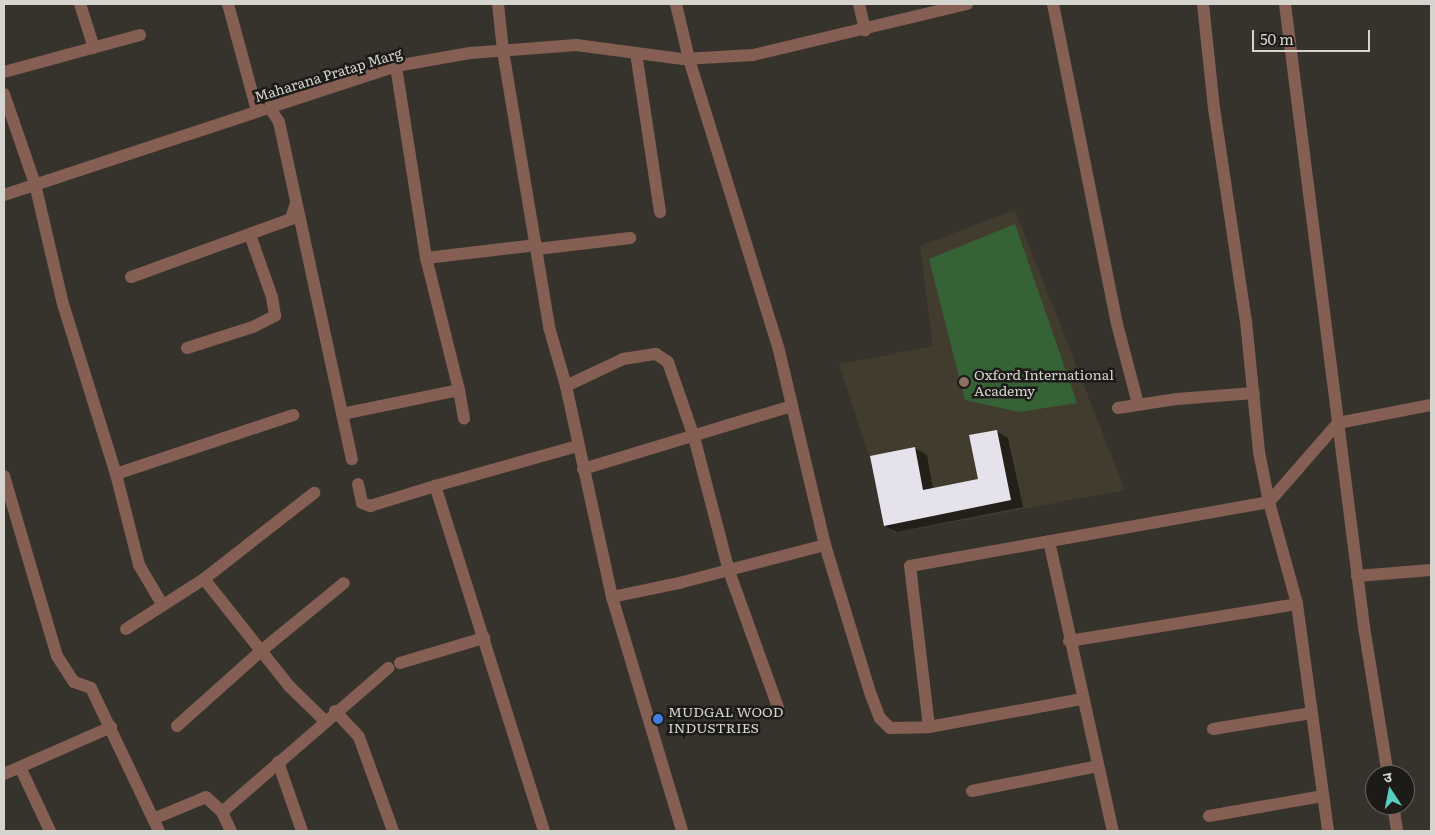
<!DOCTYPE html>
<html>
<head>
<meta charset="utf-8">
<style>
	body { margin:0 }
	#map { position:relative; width:1435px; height:835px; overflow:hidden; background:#36332c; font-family:Literata,"Noto Sans Devanagari",serif }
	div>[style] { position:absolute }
	.built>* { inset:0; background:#423c2f }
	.green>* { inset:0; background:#356336 }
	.shadow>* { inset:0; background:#0007 }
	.building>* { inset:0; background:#e5e2eb }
	.minor>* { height:12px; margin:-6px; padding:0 6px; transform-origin:6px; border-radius:6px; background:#855f53 }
	.dots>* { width:14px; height:14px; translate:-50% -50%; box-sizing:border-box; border:2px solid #1c1b18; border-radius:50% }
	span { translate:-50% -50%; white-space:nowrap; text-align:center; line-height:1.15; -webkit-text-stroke:5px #1c1b18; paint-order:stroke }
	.street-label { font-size:14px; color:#d6d4cf }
	.poi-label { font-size:14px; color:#d6d4cf }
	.left { translate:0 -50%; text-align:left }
	.frame { position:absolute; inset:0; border:5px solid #d6d4cf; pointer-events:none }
	.north { position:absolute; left:1365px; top:765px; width:50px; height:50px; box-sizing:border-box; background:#1c1b18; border:1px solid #666561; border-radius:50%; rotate:349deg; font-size:14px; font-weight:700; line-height:20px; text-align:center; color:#d6d4cf }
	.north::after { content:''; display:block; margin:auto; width:18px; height:22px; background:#5acebd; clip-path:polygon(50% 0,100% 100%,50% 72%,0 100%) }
	.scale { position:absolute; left:1252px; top:30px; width:118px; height:22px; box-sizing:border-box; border:2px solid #d6d4cf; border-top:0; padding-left:6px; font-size:15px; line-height:18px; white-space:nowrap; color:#d6d4cf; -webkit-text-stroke:4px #1c1b18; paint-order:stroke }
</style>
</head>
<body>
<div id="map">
	<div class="built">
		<div style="clip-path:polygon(1015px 210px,1125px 490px,894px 533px,839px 364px,933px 346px,920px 246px)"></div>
	</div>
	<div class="green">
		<div style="clip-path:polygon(1015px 224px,1077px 403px,1019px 412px,965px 400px,929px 259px)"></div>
	</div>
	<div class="shadow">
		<div style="clip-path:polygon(996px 431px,1008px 438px,1023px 507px,897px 532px,885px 526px,915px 448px,927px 455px,933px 489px,979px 480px)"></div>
	</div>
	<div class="building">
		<div style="clip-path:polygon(997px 430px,1011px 500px,884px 526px,870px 456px,915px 447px,923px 490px,978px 479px,969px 435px)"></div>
	</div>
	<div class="minor">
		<div style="left:80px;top:4px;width:46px;rotate:72.3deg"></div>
		<div style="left:228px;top:4px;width:111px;rotate:74.8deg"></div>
		<div style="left:498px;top:4px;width:47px;rotate:83.9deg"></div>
		<div style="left:503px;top:51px;width:280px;rotate:80.5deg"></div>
		<div style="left:549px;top:327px;width:61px;rotate:73.9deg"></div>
		<div style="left:566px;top:386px;width:216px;rotate:77.7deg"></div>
		<div style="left:612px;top:597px;width:244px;rotate:73.3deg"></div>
		<div style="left:859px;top:4px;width:27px;rotate:77deg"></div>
		<div style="left:1053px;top:4px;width:326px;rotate:78.7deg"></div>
		<div style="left:1117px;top:324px;width:83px;rotate:75.3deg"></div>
		<div style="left:1203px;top:4px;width:105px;rotate:84deg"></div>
		<div style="left:1214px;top:108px;width:215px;rotate:81.5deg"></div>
		<div style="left:1246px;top:321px;width:132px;rotate:84.3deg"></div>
		<div style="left:1259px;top:452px;width:51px;rotate:78.7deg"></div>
		<div style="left:1269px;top:502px;width:106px;rotate:74.6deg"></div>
		<div style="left:1297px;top:604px;width:229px;rotate:82.2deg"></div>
		<div style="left:1285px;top:4px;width:628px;rotate:82.77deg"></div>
		<div style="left:1364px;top:627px;width:150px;rotate:80.8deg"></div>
		<div style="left:636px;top:53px;width:161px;rotate:81.4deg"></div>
		<div style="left:4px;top:72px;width:141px;rotate:-15.2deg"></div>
		<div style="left:4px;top:94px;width:95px;rotate:71deg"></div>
		<div style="left:35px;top:184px;width:123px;rotate:76.9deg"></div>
		<div style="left:63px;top:304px;width:178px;rotate:72.7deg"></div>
		<div style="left:116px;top:474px;width:94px;rotate:75.8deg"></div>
		<div style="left:139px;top:565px;width:45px;rotate:59.5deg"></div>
		<div style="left:269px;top:107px;width:18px;rotate:56deg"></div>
		<div style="left:279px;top:122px;width:345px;rotate:77.8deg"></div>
		<div style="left:4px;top:195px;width:413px;rotate:-18.2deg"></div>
		<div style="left:396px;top:66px;width:75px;rotate:-10deg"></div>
		<div style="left:470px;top:53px;width:106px;rotate:-4.3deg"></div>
		<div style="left:576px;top:45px;width:108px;rotate:7.5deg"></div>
		<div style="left:683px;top:59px;width:70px;rotate:-3.3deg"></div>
		<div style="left:753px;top:55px;width:220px;rotate:-13.4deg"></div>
		<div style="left:537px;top:249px;width:94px;rotate:-6.7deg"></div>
		<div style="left:426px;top:258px;width:111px;rotate:-6.7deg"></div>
		<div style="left:131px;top:277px;width:170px;rotate:-19.9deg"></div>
		<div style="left:291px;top:219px;width:17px;rotate:-73deg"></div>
		<div style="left:187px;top:348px;width:69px;rotate:-17.7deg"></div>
		<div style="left:253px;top:327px;width:25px;rotate:-27deg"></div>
		<div style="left:275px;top:316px;width:19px;rotate:-99deg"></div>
		<div style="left:272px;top:297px;width:66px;rotate:-109.5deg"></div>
		<div style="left:566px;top:386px;width:63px;rotate:-25.3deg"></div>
		<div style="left:623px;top:359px;width:33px;rotate:-9deg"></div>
		<div style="left:656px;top:354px;width:14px;rotate:34deg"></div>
		<div style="left:668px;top:362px;width:79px;rotate:70.9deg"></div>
		<div style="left:694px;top:437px;width:138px;rotate:75.4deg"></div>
		<div style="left:729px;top:571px;width:145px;rotate:70.2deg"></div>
		<div style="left:459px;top:390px;width:29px;rotate:80deg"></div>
		<div style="left:1118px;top:408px;width:60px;rotate:-8.7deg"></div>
		<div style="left:1177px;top:399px;width:77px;rotate:-4.5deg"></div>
		<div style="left:342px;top:414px;width:119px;rotate:-11.6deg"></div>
		<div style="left:459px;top:390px;width:136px;rotate:-104deg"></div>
		<div style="left:426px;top:258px;width:194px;rotate:-98.9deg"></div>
		<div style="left:583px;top:469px;width:218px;rotate:-16.8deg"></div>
		<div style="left:116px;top:474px;width:187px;rotate:-18.4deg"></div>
		<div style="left:4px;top:476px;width:188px;rotate:73.6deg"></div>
		<div style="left:57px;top:656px;width:31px;rotate:57deg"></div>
		<div style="left:74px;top:682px;width:18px;rotate:19deg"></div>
		<div style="left:91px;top:688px;width:158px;rotate:64.6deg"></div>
		<div style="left:358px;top:484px;width:19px;rotate:78deg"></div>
		<div style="left:362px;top:503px;width:9px;rotate:21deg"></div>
		<div style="left:370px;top:506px;width:68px;rotate:-17.1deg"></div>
		<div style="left:1049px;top:541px;width:297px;rotate:77.6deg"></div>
		<div style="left:825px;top:545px;width:157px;rotate:73deg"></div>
		<div style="left:871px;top:695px;width:25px;rotate:69deg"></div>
		<div style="left:880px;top:718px;width:14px;rotate:45deg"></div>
		<div style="left:890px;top:728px;width:39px;rotate:-1deg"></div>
		<div style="left:929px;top:727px;width:156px;rotate:-10.4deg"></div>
		<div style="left:1357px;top:576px;width:74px;rotate:-4.6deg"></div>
		<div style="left:204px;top:579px;width:137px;rotate:51.5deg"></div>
		<div style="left:289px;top:686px;width:50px;rotate:44.2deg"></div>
		<div style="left:612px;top:597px;width:68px;rotate:-11.8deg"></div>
		<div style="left:679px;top:583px;width:151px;rotate:-14.6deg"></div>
		<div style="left:825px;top:545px;width:200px;rotate:-103.3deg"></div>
		<div style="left:779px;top:350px;width:305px;rotate:-107.2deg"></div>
		<div style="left:689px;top:59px;width:57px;rotate:-103.3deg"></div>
		<div style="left:126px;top:629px;width:93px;rotate:-32.7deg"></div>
		<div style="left:204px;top:579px;width:140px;rotate:-38deg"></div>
		<div style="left:1069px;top:641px;width:231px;rotate:-9.2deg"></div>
		<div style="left:400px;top:663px;width:88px;rotate:-16.6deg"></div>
		<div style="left:335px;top:711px;width:35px;rotate:47deg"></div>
		<div style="left:359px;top:737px;width:100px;rotate:70.1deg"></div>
		<div style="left:177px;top:726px;width:113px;rotate:-41.8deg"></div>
		<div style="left:261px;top:651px;width:107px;rotate:-39.3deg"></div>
		<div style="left:929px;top:727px;width:162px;rotate:-96.7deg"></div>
		<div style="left:910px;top:566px;width:365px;rotate:-10.1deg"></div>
		<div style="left:1269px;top:502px;width:105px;rotate:-48.9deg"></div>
		<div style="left:1338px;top:423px;width:95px;rotate:-11deg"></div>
		<div style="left:1213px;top:729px;width:100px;rotate:-9.2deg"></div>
		<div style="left:278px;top:762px;width:73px;rotate:70.8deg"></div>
		<div style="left:20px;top:767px;width:71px;rotate:64.9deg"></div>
		<div style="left:4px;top:774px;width:117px;rotate:-23.7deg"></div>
		<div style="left:972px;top:791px;width:128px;rotate:-11.2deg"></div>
		<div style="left:1393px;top:805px;width:26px;rotate:81deg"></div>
		<div style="left:222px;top:812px;width:220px;rotate:-40.9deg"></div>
		<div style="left:1209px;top:816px;width:116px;rotate:-10deg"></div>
		<div style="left:153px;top:819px;width:57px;rotate:-22.5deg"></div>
		<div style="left:206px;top:797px;width:22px;rotate:43deg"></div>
		<div style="left:222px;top:812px;width:21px;rotate:65deg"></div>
		<div style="left:544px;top:831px;width:362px;rotate:-107.5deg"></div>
		<div style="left:435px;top:486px;width:148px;rotate:-15.7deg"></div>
	</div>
	<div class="dots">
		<div style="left:964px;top:382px;background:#8d6e63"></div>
		<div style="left:658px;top:719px;background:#3f7fe0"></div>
	</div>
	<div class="street-label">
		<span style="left:328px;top:74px;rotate:-17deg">Maharana Pratap Marg</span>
	</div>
	<div class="poi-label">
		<span class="left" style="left:974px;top:382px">Oxford International<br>Academy</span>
		<span class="left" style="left:668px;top:719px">MUDGAL WOOD<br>INDUSTRIES</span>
	</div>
	<div class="frame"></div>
	<div class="north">उ</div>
	<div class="scale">50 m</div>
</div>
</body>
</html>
